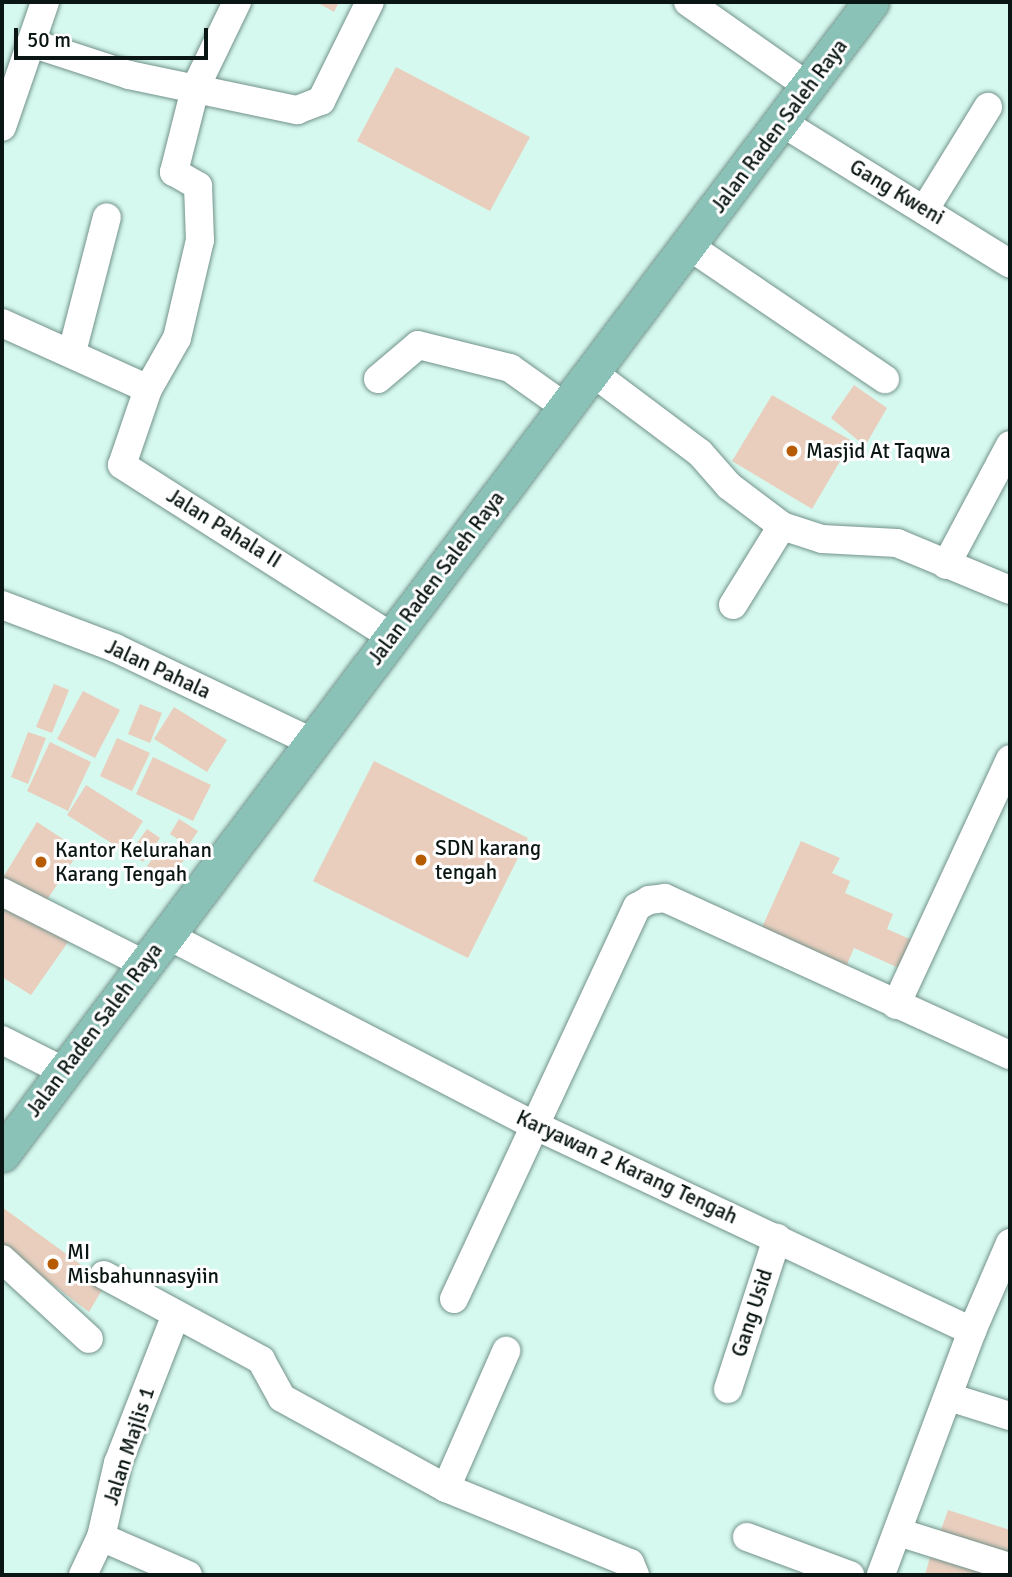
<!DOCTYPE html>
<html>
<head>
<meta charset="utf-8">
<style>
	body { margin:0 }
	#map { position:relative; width:1012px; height:1577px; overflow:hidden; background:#d6f9ef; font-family:Signika,sans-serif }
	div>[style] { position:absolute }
	.building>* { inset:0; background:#e9cebe }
	.roads { filter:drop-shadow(0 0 2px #72928a) drop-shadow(0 0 2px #72928a) }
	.minor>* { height:28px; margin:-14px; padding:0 14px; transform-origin:14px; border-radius:14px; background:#fff }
	.major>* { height:35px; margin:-17.5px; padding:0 17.5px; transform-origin:17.5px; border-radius:17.5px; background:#8bc2b8 }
	.dots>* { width:19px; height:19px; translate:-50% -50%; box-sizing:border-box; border:4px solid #fff; border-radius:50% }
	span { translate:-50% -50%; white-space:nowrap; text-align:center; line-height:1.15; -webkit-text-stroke:6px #fff; paint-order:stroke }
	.street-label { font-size:21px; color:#0a1613 }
	.poi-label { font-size:21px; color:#0a1613 }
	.left { translate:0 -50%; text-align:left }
	.frame { position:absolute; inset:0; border:4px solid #0a1613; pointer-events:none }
	.scale { position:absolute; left:14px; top:28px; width:194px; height:32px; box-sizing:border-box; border:4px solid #0a1613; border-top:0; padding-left:9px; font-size:21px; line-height:24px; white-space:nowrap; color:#0a1613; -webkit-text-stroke:5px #fff; paint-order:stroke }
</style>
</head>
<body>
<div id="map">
	<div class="building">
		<div style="clip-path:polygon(316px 2px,339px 2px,334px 12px)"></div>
		<div style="clip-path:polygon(396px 67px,530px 137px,490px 211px,357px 141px)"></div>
		<div style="clip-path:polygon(854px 385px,887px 408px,865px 446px,831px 418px)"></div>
		<div style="clip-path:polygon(772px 395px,852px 441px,812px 509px,732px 461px)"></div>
		<div style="clip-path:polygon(54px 684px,69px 690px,52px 733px,36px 727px)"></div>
		<div style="clip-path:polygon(83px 691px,120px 710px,95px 758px,57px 739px)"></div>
		<div style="clip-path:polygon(140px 704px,162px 713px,150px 743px,128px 734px)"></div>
		<div style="clip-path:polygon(174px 707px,227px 740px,207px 772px,154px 739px)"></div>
		<div style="clip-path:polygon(28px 732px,46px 738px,28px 784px,11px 777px)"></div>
		<div style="clip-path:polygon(117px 738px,150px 753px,132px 791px,100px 776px)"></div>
		<div style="clip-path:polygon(50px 742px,91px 762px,68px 811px,27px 791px)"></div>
		<div style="clip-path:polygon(153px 757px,211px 785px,193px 821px,136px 794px)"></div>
		<div style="clip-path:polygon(374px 761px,528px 838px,468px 958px,313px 881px)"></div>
		<div style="clip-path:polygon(86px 785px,143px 821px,124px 851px,67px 815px)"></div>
		<div style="clip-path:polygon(179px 819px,198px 831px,188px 846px,170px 834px)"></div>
		<div style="clip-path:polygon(37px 822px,80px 850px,43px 906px,2px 879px)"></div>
		<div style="clip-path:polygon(147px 829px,160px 838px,143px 862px,130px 853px)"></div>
		<div style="clip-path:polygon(801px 841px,840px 858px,832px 873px,850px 881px,845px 893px,893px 914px,887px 929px,912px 940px,899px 968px,854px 948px,845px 969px,759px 934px)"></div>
		<div style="clip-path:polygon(165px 842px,186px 857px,168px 881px,147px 866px)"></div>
		<div style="clip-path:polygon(2px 905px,73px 935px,31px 995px,2px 977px)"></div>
		<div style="clip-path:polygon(2px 1207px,106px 1283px,89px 1312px,2px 1246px)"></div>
		<div style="clip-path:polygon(948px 1510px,1010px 1530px,1010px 1555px,940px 1533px)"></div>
		<div style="clip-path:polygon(930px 1557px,990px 1575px,925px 1575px)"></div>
	</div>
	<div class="roads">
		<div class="minor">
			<div style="left:237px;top:2px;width:97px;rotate:115.8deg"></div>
			<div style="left:195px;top:89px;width:86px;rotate:104.2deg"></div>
			<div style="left:174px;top:172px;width:28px;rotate:30deg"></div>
			<div style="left:198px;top:186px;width:54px;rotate:87.9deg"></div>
			<div style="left:200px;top:240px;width:101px;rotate:103.2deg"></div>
			<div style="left:177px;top:338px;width:59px;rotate:119.6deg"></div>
			<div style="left:148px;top:389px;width:80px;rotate:108.9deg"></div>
			<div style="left:122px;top:465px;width:320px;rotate:32.5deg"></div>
			<div style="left:688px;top:2px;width:148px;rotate:35.1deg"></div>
			<div style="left:31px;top:43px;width:103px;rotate:18.1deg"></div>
			<div style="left:129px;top:75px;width:172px;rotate:11.8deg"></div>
			<div style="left:297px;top:110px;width:26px;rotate:-21deg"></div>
			<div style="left:321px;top:101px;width:110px;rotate:-63.7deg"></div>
			<div style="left:783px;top:123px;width:267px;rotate:31.8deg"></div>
			<div style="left:2px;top:127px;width:132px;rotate:-71deg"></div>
			<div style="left:925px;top:209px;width:120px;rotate:-58.3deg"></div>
			<div style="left:689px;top:246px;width:237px;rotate:34.2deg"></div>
			<div style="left:2px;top:323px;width:160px;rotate:24.3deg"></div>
			<div style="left:72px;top:352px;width:139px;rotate:-75.5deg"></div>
			<div style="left:592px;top:372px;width:135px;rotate:36.9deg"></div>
			<div style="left:700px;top:453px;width:44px;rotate:48.7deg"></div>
			<div style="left:729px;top:486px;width:66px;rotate:37deg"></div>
			<div style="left:782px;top:526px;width:42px;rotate:18deg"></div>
			<div style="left:822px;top:539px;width:75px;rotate:3.1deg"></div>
			<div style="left:897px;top:543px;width:122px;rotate:22.6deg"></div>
			<div style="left:378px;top:379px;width:52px;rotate:-40.4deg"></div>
			<div style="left:418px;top:345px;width:95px;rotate:14deg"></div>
			<div style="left:510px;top:368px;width:67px;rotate:35.3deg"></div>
			<div style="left:946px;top:565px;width:136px;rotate:-61.9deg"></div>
			<div style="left:2px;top:605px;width:121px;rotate:20.8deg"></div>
			<div style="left:115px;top:648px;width:216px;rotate:25.5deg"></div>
			<div style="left:733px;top:605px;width:93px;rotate:-58.2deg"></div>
			<div style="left:2px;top:892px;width:157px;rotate:26.9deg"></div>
			<div style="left:165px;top:934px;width:418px;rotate:27.4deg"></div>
			<div style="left:536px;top:1126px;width:482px;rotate:25.2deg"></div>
			<div style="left:972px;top:1331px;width:260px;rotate:110.5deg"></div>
			<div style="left:896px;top:1005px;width:271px;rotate:-65.1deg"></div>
			<div style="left:2px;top:1040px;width:68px;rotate:26.9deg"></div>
			<div style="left:2px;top:1259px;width:118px;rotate:42.6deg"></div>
			<div style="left:104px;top:1275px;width:179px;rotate:28.4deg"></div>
			<div style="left:261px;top:1360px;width:43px;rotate:61.1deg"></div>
			<div style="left:282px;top:1398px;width:187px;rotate:28.8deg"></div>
			<div style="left:446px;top:1488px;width:199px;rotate:22.2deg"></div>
			<div style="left:630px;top:1563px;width:13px;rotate:67deg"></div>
			<div style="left:454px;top:1299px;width:433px;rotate:-65deg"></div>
			<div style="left:637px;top:907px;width:14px;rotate:-30deg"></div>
			<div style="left:649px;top:900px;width:16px;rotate:-7deg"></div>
			<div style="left:665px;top:898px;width:379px;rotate:24.5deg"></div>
			<div style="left:972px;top:1331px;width:96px;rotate:-66.6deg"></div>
			<div style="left:728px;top:1389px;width:159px;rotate:-72deg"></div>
			<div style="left:949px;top:1397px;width:64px;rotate:17.3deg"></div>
			<div style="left:446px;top:1488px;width:150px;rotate:-66.3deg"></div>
			<div style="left:898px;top:1532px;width:117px;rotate:17.4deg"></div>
			<div style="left:101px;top:1537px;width:95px;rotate:23.6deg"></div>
			<div style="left:747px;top:1537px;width:110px;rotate:20.3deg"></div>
			<div style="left:83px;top:1575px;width:42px;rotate:-64.7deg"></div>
			<div style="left:101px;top:1537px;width:76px;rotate:-77.1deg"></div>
			<div style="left:118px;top:1463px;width:157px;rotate:-68.7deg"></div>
		</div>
		<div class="major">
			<div style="left:2px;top:1154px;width:1443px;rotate:-52.97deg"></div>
		</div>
	</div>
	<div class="dots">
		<div style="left:792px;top:451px;background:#b75b02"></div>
		<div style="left:421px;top:860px;background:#b75b02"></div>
		<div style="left:41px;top:862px;background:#b75b02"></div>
		<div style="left:53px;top:1264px;background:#b75b02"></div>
	</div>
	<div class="street-label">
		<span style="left:779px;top:126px;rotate:-53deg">Jalan Raden Saleh Raya</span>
		<span style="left:897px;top:192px;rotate:31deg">Gang Kweni</span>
		<span style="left:224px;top:528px;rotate:32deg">Jalan Pahala II</span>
		<span style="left:436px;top:578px;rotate:-53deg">Jalan Raden Saleh Raya</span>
		<span style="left:158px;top:669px;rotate:25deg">Jalan Pahala</span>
		<span style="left:94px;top:1030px;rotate:-53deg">Jalan Raden Saleh Raya</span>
		<span style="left:627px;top:1167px;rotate:25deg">Karyawan 2 Karang Tengah</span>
		<span style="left:752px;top:1313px;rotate:-72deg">Gang Usid</span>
		<span style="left:129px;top:1446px;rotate:-72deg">Jalan Majlis 1</span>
	</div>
	<div class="poi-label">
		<span class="left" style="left:806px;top:451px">Masjid At Taqwa</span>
		<span class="left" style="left:435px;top:860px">SDN karang<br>tengah</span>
		<span class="left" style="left:55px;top:862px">Kantor Kelurahan<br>Karang Tengah</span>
		<span class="left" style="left:67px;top:1264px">MI<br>Misbahunnasyiin</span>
	</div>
	<div class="frame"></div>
	<div class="scale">50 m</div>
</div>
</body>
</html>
